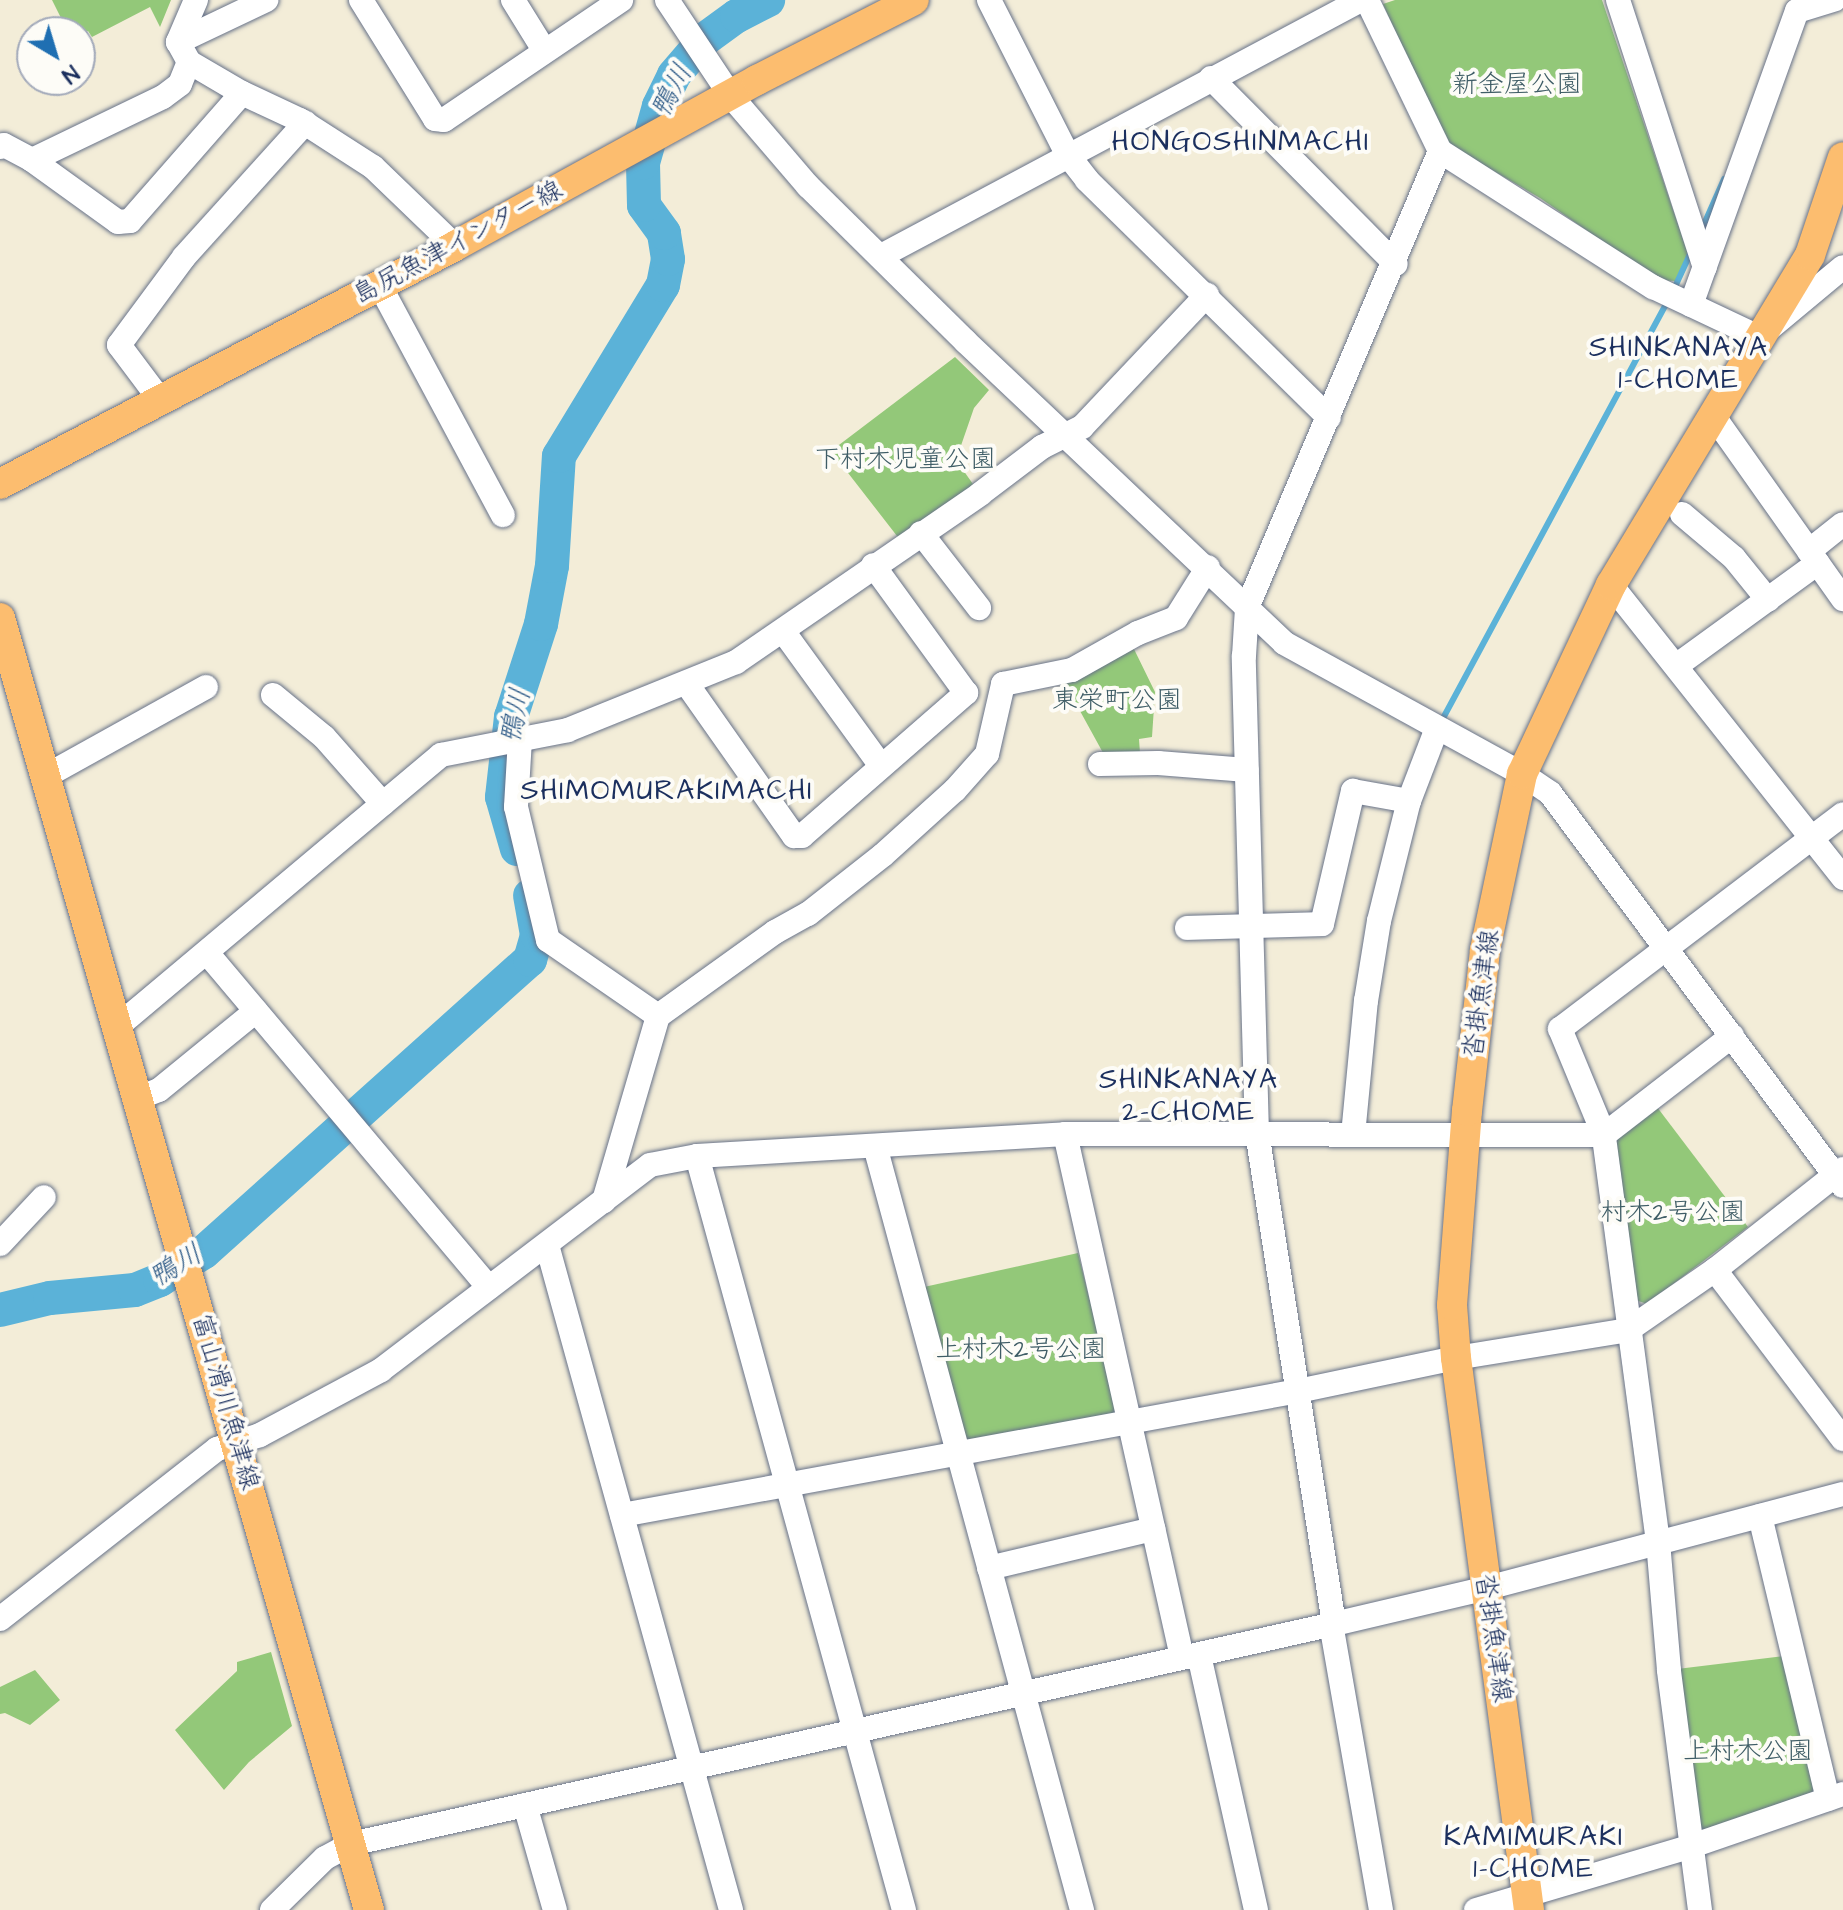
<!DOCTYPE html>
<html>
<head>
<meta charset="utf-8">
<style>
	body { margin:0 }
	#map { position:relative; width:1843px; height:1910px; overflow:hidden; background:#f3edd8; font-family:"Architects Daughter","Klee One",sans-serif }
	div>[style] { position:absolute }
	.green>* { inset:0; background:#93c879 }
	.stream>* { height:6px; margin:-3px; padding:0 3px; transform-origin:3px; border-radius:3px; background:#5bb2d8 }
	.river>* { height:34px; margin:-17px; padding:0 17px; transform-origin:17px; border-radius:17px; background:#5bb2d8 }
	.roads { filter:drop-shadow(0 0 2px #677289) drop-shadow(0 0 2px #677289) }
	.minor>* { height:24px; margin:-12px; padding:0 12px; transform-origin:12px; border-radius:12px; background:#fff }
	.major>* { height:30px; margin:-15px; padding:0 15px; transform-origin:15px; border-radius:15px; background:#fcbd6f }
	span { translate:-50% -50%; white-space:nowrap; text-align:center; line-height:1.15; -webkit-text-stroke:8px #fdfcf7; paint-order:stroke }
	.park-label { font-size:26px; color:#3f5d66 }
	.street-label { font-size:26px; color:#1b2f5e }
	.water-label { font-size:28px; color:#315d89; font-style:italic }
	.neighbourhood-label { font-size:28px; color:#1b2f5e; letter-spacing:2px }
	.north { position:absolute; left:16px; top:16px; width:80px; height:80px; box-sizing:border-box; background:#fdfcf7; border:2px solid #a3aaba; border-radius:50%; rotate:142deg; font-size:22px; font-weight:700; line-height:32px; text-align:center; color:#1b2f5e }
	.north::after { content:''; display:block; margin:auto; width:28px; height:36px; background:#1f6fb2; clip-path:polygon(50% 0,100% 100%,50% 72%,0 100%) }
</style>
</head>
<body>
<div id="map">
	<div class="green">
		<div style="clip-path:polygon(52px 0,171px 0,160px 27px,150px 7px,92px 37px,88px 31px,80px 35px,68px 32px)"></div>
		<div style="clip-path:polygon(1395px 0,1602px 0,1689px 257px,1675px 281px,1658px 280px,1540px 198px,1444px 142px,1383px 4px)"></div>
		<div style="clip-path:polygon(955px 357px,989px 390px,974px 408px,956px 460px,980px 494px,904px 545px,831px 451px)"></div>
		<div style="clip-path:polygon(1133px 647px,1155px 692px,1152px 737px,1139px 739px,1141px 768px,1113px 771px,1063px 680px)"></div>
		<div style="clip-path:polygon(1657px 1107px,1748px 1227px,1647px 1304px,1630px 1298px,1613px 1141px)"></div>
		<div style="clip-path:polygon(1078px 1253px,1118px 1413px,964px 1442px,924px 1287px)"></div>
		<div style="clip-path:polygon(271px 1652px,292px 1726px,249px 1762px,224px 1790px,175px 1730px,237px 1671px,237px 1662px)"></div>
		<div style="clip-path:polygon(1792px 1655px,1828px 1799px,1692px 1846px,1669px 1670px)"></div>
		<div style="clip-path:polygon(35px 1670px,60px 1700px,30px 1725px,5px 1713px,0 1714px,0 1687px)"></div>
	</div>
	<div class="stream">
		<div style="left:1701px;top:231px;width:57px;rotate:-66.1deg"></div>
		<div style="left:1674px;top:289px;width:41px;rotate:-65.3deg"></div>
		<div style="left:1441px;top:722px;width:481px;rotate:-61.7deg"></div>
	</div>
	<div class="river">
		<div style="left:517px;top:849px;width:54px;rotate:-106.1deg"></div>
		<div style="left:502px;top:797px;width:81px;rotate:-83.6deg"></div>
		<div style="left:511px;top:717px;width:98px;rotate:-72.1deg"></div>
		<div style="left:541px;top:624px;width:59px;rotate:-79.3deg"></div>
		<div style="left:552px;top:566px;width:110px;rotate:-86.4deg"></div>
		<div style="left:559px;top:456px;width:200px;rotate:-58.7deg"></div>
		<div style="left:663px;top:285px;width:26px;rotate:-79deg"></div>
		<div style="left:668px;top:259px;width:26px;rotate:-99deg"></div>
		<div style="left:664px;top:233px;width:34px;rotate:-126deg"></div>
		<div style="left:644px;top:205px;width:42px;rotate:-91.4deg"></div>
		<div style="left:643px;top:163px;width:59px;rotate:-74.3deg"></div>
		<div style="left:659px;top:106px;width:34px;rotate:-64deg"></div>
		<div style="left:674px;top:75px;width:48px;rotate:-49.3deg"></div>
		<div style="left:705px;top:39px;width:39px;rotate:-36deg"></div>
		<div style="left:737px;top:16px;width:35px;rotate:-27deg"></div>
		<div style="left:0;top:1310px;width:51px;rotate:-13.5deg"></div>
		<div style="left:50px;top:1298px;width:85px;rotate:-5.4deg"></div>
		<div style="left:135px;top:1290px;width:27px;rotate:-22deg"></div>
		<div style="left:160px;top:1280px;width:52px;rotate:-32.5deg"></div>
		<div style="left:204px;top:1252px;width:438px;rotate:-41.9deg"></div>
		<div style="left:530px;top:960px;width:26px;rotate:-74deg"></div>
		<div style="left:537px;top:935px;width:40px;rotate:-100deg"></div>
	</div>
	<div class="roads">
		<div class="minor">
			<div style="left:196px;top:0;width:46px;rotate:113.2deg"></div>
			<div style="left:178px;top:42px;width:23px;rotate:61deg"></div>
			<div style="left:189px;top:62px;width:61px;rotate:30.3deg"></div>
			<div style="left:242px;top:93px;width:64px;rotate:25deg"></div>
			<div style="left:300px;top:120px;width:87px;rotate:32.8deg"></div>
			<div style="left:373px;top:167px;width:114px;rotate:43.9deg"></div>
			<div style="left:361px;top:0;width:140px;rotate:58.1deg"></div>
			<div style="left:435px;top:119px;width:9px;rotate:6deg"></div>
			<div style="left:444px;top:120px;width:214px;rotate:-34.1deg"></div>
			<div style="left:513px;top:0;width:59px;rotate:58.2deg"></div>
			<div style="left:667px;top:0;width:114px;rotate:56.4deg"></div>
			<div style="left:730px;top:95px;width:120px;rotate:49.4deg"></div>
			<div style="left:808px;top:186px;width:221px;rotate:44.6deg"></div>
			<div style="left:965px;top:341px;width:439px;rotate:43.4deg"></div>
			<div style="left:1284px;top:643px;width:272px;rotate:28.8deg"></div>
			<div style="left:1522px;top:774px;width:34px;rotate:34deg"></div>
			<div style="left:1550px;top:793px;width:490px;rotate:53.3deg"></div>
			<div style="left:989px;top:0;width:173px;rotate:63.1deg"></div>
			<div style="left:1067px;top:154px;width:33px;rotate:52deg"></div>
			<div style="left:1087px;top:180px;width:339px;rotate:44.5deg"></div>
			<div style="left:1367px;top:0;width:168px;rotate:64.2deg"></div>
			<div style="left:1440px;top:151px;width:253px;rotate:32.6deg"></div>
			<div style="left:1653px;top:287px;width:117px;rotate:25.3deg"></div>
			<div style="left:1759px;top:337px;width:109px;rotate:-39.8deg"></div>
			<div style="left:1618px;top:0;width:281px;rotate:72deg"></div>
			<div style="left:178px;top:42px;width:98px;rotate:-25.5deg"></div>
			<div style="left:1211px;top:78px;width:262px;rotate:45.2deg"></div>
			<div style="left:0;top:147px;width:4px;rotate:-27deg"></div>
			<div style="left:4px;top:145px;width:32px;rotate:28deg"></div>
			<div style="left:32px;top:160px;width:106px;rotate:35.8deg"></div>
			<div style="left:118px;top:222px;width:12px;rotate:-5deg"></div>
			<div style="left:130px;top:221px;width:170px;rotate:-48.8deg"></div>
			<div style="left:32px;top:160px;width:145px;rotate:-25.7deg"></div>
			<div style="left:163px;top:97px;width:21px;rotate:-37deg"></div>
			<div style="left:180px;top:84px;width:24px;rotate:-68deg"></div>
			<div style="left:881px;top:256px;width:544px;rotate:-28.07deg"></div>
			<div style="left:380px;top:286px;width:260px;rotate:61.8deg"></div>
			<div style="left:1691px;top:305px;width:313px;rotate:-70.2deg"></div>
			<div style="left:1797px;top:11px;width:39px;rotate:-17deg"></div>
			<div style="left:161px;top:401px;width:70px;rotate:-126.9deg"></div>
			<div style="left:119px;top:345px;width:109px;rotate:-53.5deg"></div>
			<div style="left:184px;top:257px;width:181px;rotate:-47.9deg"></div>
			<div style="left:1712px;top:414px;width:227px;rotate:54.7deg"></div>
			<div style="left:1682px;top:514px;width:68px;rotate:40.2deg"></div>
			<div style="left:1734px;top:558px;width:54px;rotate:51deg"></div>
			<div style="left:921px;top:533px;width:95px;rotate:52.3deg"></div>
			<div style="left:1809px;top:551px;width:43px;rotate:-38.5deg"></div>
			<div style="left:1611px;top:585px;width:374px;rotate:51.6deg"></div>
			<div style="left:783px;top:631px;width:167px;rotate:54deg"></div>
			<div style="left:1676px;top:666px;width:175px;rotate:-36deg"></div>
			<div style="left:687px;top:684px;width:186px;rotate:54.9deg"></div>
			<div style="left:794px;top:836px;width:8px"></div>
			<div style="left:802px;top:836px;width:218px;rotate:-41.1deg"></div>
			<div style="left:966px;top:693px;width:158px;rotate:-126deg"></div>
			<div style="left:273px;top:695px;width:66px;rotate:39.5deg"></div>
			<div style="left:324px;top:737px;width:89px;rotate:48.6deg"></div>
			<div style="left:520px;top:739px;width:68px;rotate:93.4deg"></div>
			<div style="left:516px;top:807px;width:137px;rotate:76.5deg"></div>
			<div style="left:548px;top:940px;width:134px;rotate:34.6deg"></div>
			<div style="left:658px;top:1016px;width:193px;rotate:106.3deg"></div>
			<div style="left:1100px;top:764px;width:58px;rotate:-1deg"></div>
			<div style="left:1158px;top:763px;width:89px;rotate:4.5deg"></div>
			<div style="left:46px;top:776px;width:183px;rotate:-29.1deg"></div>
			<div style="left:1187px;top:928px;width:135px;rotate:-1.7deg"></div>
			<div style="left:1322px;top:924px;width:137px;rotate:-76.9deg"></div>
			<div style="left:1353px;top:791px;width:57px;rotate:10.1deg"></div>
			<div style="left:208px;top:954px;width:436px;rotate:49.9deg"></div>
			<div style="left:658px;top:1016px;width:144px;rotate:-35.7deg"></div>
			<div style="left:775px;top:932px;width:38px;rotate:-29deg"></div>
			<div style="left:808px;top:914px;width:95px;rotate:-38.2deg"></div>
			<div style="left:883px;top:855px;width:97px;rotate:-42.1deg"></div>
			<div style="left:955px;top:790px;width:48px;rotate:-48.4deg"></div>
			<div style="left:987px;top:754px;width:72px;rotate:-77.1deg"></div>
			<div style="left:1003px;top:684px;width:70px;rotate:-11.5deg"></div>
			<div style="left:1072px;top:670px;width:76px;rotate:-29.3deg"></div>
			<div style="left:1138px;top:633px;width:41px;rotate:-21.5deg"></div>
			<div style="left:1176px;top:618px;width:60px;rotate:-57.9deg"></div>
			<div style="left:118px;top:1026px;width:422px;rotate:-40deg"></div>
			<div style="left:441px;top:755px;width:129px;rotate:-11.1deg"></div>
			<div style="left:568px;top:730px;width:181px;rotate:-22deg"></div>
			<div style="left:736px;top:662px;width:296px;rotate:-34.5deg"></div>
			<div style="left:980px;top:494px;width:78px;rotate:-37.2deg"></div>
			<div style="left:1042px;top:447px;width:45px;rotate:-26.6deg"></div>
			<div style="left:1082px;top:427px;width:182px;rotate:-46.6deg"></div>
			<div style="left:138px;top:1098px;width:22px;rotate:-21deg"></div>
			<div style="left:159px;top:1090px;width:125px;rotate:-39.2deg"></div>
			<div style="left:1065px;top:1134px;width:536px;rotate:77.39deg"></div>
			<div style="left:1353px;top:1135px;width:135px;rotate:-84.5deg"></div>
			<div style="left:1366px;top:1001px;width:81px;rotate:-80.8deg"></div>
			<div style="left:1379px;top:921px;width:124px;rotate:-76deg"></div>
			<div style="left:1409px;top:801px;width:78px;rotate:-69deg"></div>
			<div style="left:875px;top:1146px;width:792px;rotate:74.84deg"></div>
			<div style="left:697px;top:1156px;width:782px;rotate:74.65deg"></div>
			<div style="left:0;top:1244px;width:64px;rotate:-46.9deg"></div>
			<div style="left:547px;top:1245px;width:690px;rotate:74.53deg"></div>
			<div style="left:1715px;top:1270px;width:212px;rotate:52.9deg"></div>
			<div style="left:622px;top:1515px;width:687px;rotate:-10.39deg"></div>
			<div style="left:1298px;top:1391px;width:161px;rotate:-11.8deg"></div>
			<div style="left:1456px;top:1358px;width:174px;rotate:-9.2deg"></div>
			<div style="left:1628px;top:1330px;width:106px;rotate:-34.6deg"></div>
			<div style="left:1715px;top:1270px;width:163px;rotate:-38.3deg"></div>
			<div style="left:1760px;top:1516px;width:291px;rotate:76.5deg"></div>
			<div style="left:989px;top:1568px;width:169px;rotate:-13.4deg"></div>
			<div style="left:0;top:1619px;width:276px;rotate:-38.1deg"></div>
			<div style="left:217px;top:1449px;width:45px;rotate:-18deg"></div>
			<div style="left:260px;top:1435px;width:137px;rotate:-28.2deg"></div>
			<div style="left:381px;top:1370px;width:338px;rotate:-37.3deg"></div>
			<div style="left:650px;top:1165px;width:48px;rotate:-10.8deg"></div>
			<div style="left:697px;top:1156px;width:369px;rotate:-3.4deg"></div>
			<div style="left:1065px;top:1134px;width:539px;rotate:0.11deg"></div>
			<div style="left:1604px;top:1135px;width:162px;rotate:-37.7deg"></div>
			<div style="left:1199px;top:1655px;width:261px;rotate:77.4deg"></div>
			<div style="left:525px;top:1805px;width:109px;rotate:74.1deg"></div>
			<div style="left:272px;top:1910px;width:74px;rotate:-44.5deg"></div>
			<div style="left:325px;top:1858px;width:30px;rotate:-28deg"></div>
			<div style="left:351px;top:1844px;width:1007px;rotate:-12.62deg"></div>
			<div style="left:1334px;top:1624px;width:157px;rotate:-13.2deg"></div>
			<div style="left:1487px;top:1588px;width:368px;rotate:-14.8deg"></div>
			<div style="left:1381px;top:1910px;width:284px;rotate:-99.9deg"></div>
			<div style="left:1332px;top:1630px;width:6px;rotate:-72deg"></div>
			<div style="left:1334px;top:1624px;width:496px;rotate:-98.9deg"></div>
			<div style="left:1257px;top:1134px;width:478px;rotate:-91.6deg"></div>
			<div style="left:1244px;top:656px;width:48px;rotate:-86.4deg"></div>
			<div style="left:1247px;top:608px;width:496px;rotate:-67.1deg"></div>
			<div style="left:1476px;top:1910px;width:225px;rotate:-16.5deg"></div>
			<div style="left:1692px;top:1846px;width:160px;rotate:-19deg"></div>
			<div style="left:1700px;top:1910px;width:242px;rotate:-97.4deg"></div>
			<div style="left:1669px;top:1670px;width:128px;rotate:-94.9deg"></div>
			<div style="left:1658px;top:1542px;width:411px;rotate:-97.6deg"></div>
			<div style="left:1604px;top:1135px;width:115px;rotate:-112.5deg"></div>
			<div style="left:1560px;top:1029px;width:355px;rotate:-37.2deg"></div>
		</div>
		<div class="major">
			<div style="left:0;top:484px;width:513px;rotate:-27.61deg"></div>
			<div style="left:455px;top:246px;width:345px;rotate:-28.8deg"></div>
			<div style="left:757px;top:80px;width:176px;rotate:-27deg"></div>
			<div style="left:0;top:618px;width:1344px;rotate:74.06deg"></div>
			<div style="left:1529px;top:1910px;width:557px;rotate:-97.53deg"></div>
			<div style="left:1456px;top:1358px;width:53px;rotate:-94.3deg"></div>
			<div style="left:1452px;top:1305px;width:195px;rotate:-85.6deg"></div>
			<div style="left:1467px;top:1111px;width:162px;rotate:-83.6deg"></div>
			<div style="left:1485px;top:950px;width:180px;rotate:-78.1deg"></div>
			<div style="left:1522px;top:774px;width:209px;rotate:-64.8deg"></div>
			<div style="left:1611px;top:585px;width:385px;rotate:-58.9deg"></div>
			<div style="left:1810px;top:255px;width:103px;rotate:-71.4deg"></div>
		</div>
	</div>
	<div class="park-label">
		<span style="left:1517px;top:85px">新金屋公園</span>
		<span style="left:905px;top:460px">下村木児童公園</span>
		<span style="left:1117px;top:701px">東栄町公園</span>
		<span style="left:1673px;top:1213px">村木2号公園</span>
		<span style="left:1021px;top:1350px">上村木2号公園</span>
		<span style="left:1748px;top:1752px">上村木公園</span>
	</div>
	<div class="street-label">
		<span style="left:458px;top:243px;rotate:-28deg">島尻魚津インター線</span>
		<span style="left:1482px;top:994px;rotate:-82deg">沓掛魚津線</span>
		<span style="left:225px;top:1402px;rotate:74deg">富山滑川魚津線</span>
		<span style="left:1493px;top:1638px;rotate:82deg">沓掛魚津線</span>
	</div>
	<div class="water-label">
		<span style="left:672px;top:91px;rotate:-62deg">鴨川</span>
		<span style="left:516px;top:716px;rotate:-78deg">鴨川</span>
		<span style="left:176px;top:1266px;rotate:-31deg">鴨川</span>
	</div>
	<div class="neighbourhood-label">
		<span style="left:1241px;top:142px">HONGOSHINMACHI</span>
		<span style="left:1679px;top:364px">SHINKANAYA<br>1-CHOME</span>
		<span style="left:667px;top:791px">SHIMOMURAKIMACHI</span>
		<span style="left:1189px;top:1096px">SHINKANAYA<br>2-CHOME</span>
		<span style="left:1534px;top:1853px">KAMIMURAKI<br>1-CHOME</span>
	</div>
	<div class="north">N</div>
</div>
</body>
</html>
